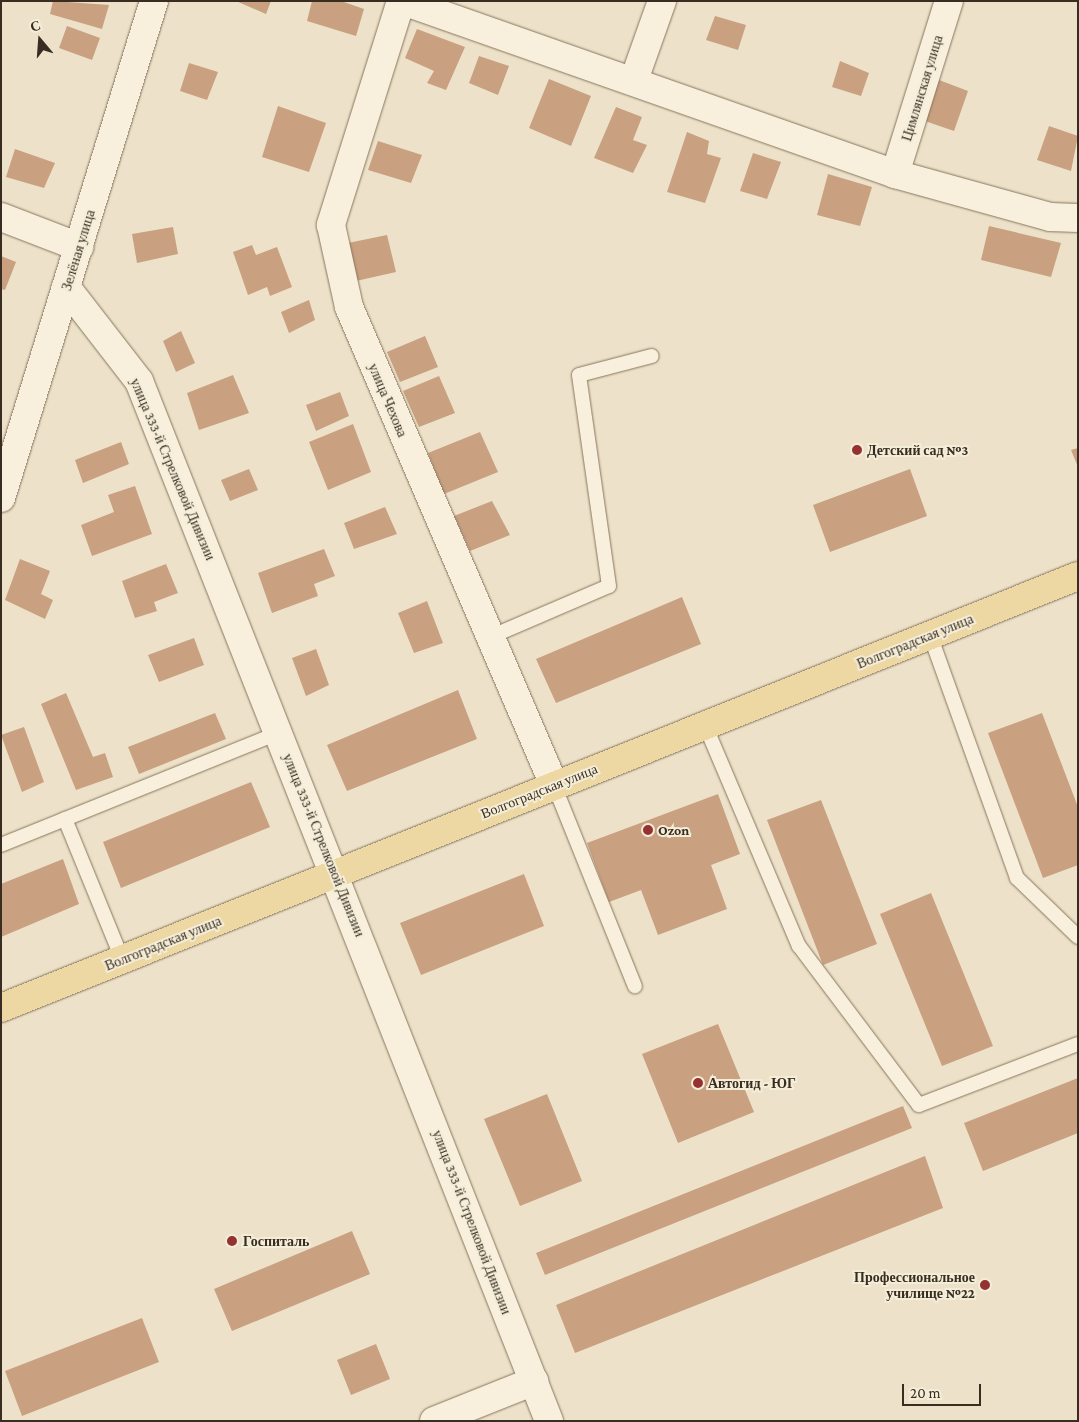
<!DOCTYPE html>
<html>
<head>
<meta charset="utf-8">
<style>
	body { margin:0 }
	#map { position:relative; width:1079px; height:1422px; overflow:hidden; background:#ede2c9; font-family:"Crimson Pro",serif }
	div>[style] { position:absolute }
	.building>* { inset:0; background:#c9a080 }
	.roads { filter:drop-shadow(0 0 1px #88755e) drop-shadow(0 0 1px #88755e) }
	.lane>* { height:14px; margin:-7px; padding:0 7px; transform-origin:7px; border-radius:7px; background:#f8f0dc }
	.street>* { height:28px; margin:-14px; padding:0 14px; transform-origin:14px; border-radius:14px; background:#f8f0dc }
	.primary>* { height:28px; margin:-14px; padding:0 14px; transform-origin:14px; border-radius:14px; background:#edd7a3 }
	.dots>* { width:14px; height:14px; translate:-50% -50%; box-sizing:border-box; border:2px solid #f4edd8; border-radius:50% }
	span { translate:-50% -50%; white-space:nowrap; text-align:center; line-height:1.15; -webkit-text-stroke:4px #f4edd8; paint-order:stroke }
	.street-label { font-size:14px; color:#392d21 }
	.poi-label { font-size:14px; color:#392d21; font-weight:700 }
	.left { translate:0 -50%; text-align:left }
	.right { translate:-100% -50%; text-align:right }
	.frame { position:absolute; inset:0; border:2px solid #392d21; pointer-events:none }
	.north { position:absolute; left:15px; top:15px; width:50px; height:50px; -webkit-text-stroke:4px #f4edd8; paint-order:stroke; rotate:342deg; font-size:14px; font-weight:700; line-height:20px; text-align:center; color:#392d21 }
	.north::after { content:''; display:block; margin:auto; width:18px; height:22px; background:#392d21; clip-path:polygon(50% 0,100% 100%,50% 72%,0 100%) }
	.scale { position:absolute; left:902px; top:1384px; width:79px; height:22px; box-sizing:border-box; border:2px solid #392d21; border-top:0; padding-left:6px; font-size:15px; line-height:18px; white-space:nowrap; color:#392d21; -webkit-text-stroke:4px #f4edd8; paint-order:stroke }
</style>
</head>
<body>
<div id="map">
	<div class="building">
		<div style="clip-path:polygon(53px 1px,109px 5px,102px 29px,50px 14px)"></div>
		<div style="clip-path:polygon(236px 1px,271px 1px,266px 14px)"></div>
		<div style="clip-path:polygon(312px 1px,341px 1px,364px 9px,356px 36px,307px 21px)"></div>
		<div style="clip-path:polygon(715px 16px,746px 25px,738px 50px,706px 40px)"></div>
		<div style="clip-path:polygon(67px 26px,100px 38px,92px 60px,59px 48px)"></div>
		<div style="clip-path:polygon(417px 29px,465px 47px,446px 90px,427px 83px,434px 71px,405px 58px)"></div>
		<div style="clip-path:polygon(479px 56px,509px 66px,498px 95px,469px 83px)"></div>
		<div style="clip-path:polygon(840px 61px,869px 73px,861px 96px,832px 87px)"></div>
		<div style="clip-path:polygon(189px 63px,218px 72px,207px 100px,180px 91px)"></div>
		<div style="clip-path:polygon(549px 79px,591px 96px,571px 146px,529px 128px)"></div>
		<div style="clip-path:polygon(939px 80px,968px 91px,954px 131px,925px 121px)"></div>
		<div style="clip-path:polygon(278px 106px,326px 123px,309px 172px,262px 157px)"></div>
		<div style="clip-path:polygon(616px 107px,642px 117px,633px 140px,647px 145px,633px 173px,594px 158px)"></div>
		<div style="clip-path:polygon(1049px 126px,1078px 136px,1071px 171px,1037px 160px)"></div>
		<div style="clip-path:polygon(687px 132px,709px 141px,707px 154px,721px 158px,705px 203px,667px 192px)"></div>
		<div style="clip-path:polygon(378px 141px,422px 155px,411px 183px,368px 170px)"></div>
		<div style="clip-path:polygon(15px 149px,55px 163px,44px 188px,6px 177px)"></div>
		<div style="clip-path:polygon(753px 153px,781px 162px,767px 199px,740px 191px)"></div>
		<div style="clip-path:polygon(828px 174px,872px 187px,860px 226px,817px 215px)"></div>
		<div style="clip-path:polygon(989px 226px,1061px 243px,1051px 277px,981px 260px)"></div>
		<div style="clip-path:polygon(173px 227px,178px 254px,137px 263px,132px 234px)"></div>
		<div style="clip-path:polygon(387px 235px,396px 272px,356px 281px,348px 243px)"></div>
		<div style="clip-path:polygon(252px 245px,256px 255px,277px 247px,292px 287px,270px 296px,267px 287px,248px 295px,233px 252px)"></div>
		<div style="clip-path:polygon(1px 256px,16px 262px,5px 290px,1px 289px)"></div>
		<div style="clip-path:polygon(309px 300px,315px 320px,289px 333px,281px 312px)"></div>
		<div style="clip-path:polygon(181px 331px,195px 363px,176px 372px,163px 341px)"></div>
		<div style="clip-path:polygon(425px 336px,438px 367px,400px 382px,387px 352px)"></div>
		<div style="clip-path:polygon(233px 375px,249px 413px,199px 430px,187px 393px)"></div>
		<div style="clip-path:polygon(439px 376px,455px 413px,419px 427px,403px 391px)"></div>
		<div style="clip-path:polygon(340px 392px,349px 416px,316px 431px,306px 405px)"></div>
		<div style="clip-path:polygon(353px 424px,371px 472px,328px 490px,309px 442px)"></div>
		<div style="clip-path:polygon(480px 432px,498px 472px,444px 494px,428px 453px)"></div>
		<div style="clip-path:polygon(121px 442px,129px 464px,83px 483px,75px 460px)"></div>
		<div style="clip-path:polygon(1078px 448px,1078px 467px,1071px 450px)"></div>
		<div style="clip-path:polygon(249px 469px,258px 490px,230px 501px,221px 480px)"></div>
		<div style="clip-path:polygon(910px 469px,927px 516px,830px 552px,813px 505px)"></div>
		<div style="clip-path:polygon(135px 486px,152px 534px,92px 556px,81px 525px,114px 512px,108px 495px)"></div>
		<div style="clip-path:polygon(492px 501px,510px 535px,470px 551px,454px 516px)"></div>
		<div style="clip-path:polygon(385px 507px,397px 534px,354px 549px,344px 523px)"></div>
		<div style="clip-path:polygon(324px 549px,335px 576px,314px 584px,318px 596px,272px 613px,258px 573px)"></div>
		<div style="clip-path:polygon(20px 559px,50px 571px,41px 594px,53px 600px,45px 619px,5px 600px)"></div>
		<div style="clip-path:polygon(166px 564px,178px 593px,154px 602px,157px 611px,135px 618px,122px 581px)"></div>
		<div style="clip-path:polygon(682px 597px,701px 644px,556px 703px,536px 659px)"></div>
		<div style="clip-path:polygon(427px 601px,443px 643px,414px 653px,398px 613px)"></div>
		<div style="clip-path:polygon(194px 638px,204px 665px,159px 682px,148px 655px)"></div>
		<div style="clip-path:polygon(316px 649px,329px 685px,306px 696px,292px 658px)"></div>
		<div style="clip-path:polygon(458px 690px,477px 739px,347px 791px,327px 745px)"></div>
		<div style="clip-path:polygon(66px 693px,93px 757px,105px 753px,113px 777px,76px 790px,41px 704px)"></div>
		<div style="clip-path:polygon(215px 713px,226px 739px,139px 774px,128px 747px)"></div>
		<div style="clip-path:polygon(1042px 713px,1078px 807px,1078px 865px,1043px 878px,988px 733px)"></div>
		<div style="clip-path:polygon(24px 727px,44px 782px,22px 792px,1px 735px)"></div>
		<div style="clip-path:polygon(251px 782px,270px 827px,121px 888px,103px 842px)"></div>
		<div style="clip-path:polygon(718px 794px,740px 854px,711px 865px,727px 909px,658px 935px,641px 890px,609px 902px,587px 843px)"></div>
		<div style="clip-path:polygon(821px 800px,877px 944px,823px 965px,767px 820px)"></div>
		<div style="clip-path:polygon(63px 859px,79px 904px,1px 937px,1px 884px)"></div>
		<div style="clip-path:polygon(524px 874px,544px 926px,421px 975px,400px 923px)"></div>
		<div style="clip-path:polygon(931px 893px,993px 1046px,942px 1066px,880px 914px)"></div>
		<div style="clip-path:polygon(718px 1024px,754px 1112px,678px 1143px,642px 1054px)"></div>
		<div style="clip-path:polygon(1078px 1078px,1078px 1133px,983px 1171px,964px 1123px)"></div>
		<div style="clip-path:polygon(547px 1094px,582px 1181px,520px 1206px,484px 1119px)"></div>
		<div style="clip-path:polygon(903px 1106px,912px 1128px,545px 1275px,536px 1253px)"></div>
		<div style="clip-path:polygon(925px 1156px,943px 1208px,575px 1353px,556px 1305px)"></div>
		<div style="clip-path:polygon(352px 1231px,370px 1274px,232px 1331px,214px 1289px)"></div>
		<div style="clip-path:polygon(142px 1318px,159px 1362px,22px 1416px,5px 1371px)"></div>
		<div style="clip-path:polygon(376px 1344px,390px 1379px,351px 1395px,337px 1360px)"></div>
	</div>
	<div class="roads">
		<div class="lane">
			<div style="left:930px;top:635px;width:258px;rotate:70.3deg"></div>
			<div style="left:1017px;top:878px;width:85px;rotate:44deg"></div>
			<div style="left:490px;top:637px;width:129px;rotate:-23.2deg"></div>
			<div style="left:609px;top:586px;width:213px;rotate:-98.1deg"></div>
			<div style="left:579px;top:375px;width:75px;rotate:-14.6deg"></div>
			<div style="left:705px;top:725px;width:240px;rotate:67deg"></div>
			<div style="left:799px;top:946px;width:199px;rotate:53deg"></div>
			<div style="left:919px;top:1105px;width:170px;rotate:-21deg"></div>
			<div style="left:554px;top:785px;width:217px;rotate:68.1deg"></div>
			<div style="left:65px;top:819px;width:151px;rotate:67.8deg"></div>
			<div style="left:1px;top:845px;width:301px;rotate:-22deg"></div>
		</div>
		<div class="street">
			<div style="left:401px;top:1px;width:235px;rotate:107.4deg"></div>
			<div style="left:331px;top:225px;width:84px;rotate:77.6deg"></div>
			<div style="left:349px;top:307px;width:520px;rotate:66.79deg"></div>
			<div style="left:403px;top:1px;width:522px;rotate:19.37deg"></div>
			<div style="left:895px;top:174px;width:161px;rotate:15.5deg"></div>
			<div style="left:1050px;top:217px;width:28px;rotate:2deg"></div>
			<div style="left:634px;top:80px;width:84px;rotate:-70.5deg"></div>
			<div style="left:895px;top:174px;width:181px;rotate:-72.7deg"></div>
			<div style="left:1px;top:217px;width:84px;rotate:21deg"></div>
			<div style="left:66px;top:287px;width:119px;rotate:52.2deg"></div>
			<div style="left:139px;top:381px;width:1118px;rotate:68.48deg"></div>
			<div style="left:1px;top:498px;width:520px;rotate:-72.89deg"></div>
			<div style="left:434px;top:1421px;width:108px;rotate:-21.8deg"></div>
		</div>
		<div class="primary">
			<div style="left:1px;top:1008px;width:1160px;rotate:-21.86deg"></div>
		</div>
	</div>
	<div class="dots">
		<div style="left:857px;top:450px;background:#953131"></div>
		<div style="left:648px;top:830px;background:#953131"></div>
		<div style="left:698px;top:1083px;background:#953131"></div>
		<div style="left:232px;top:1241px;background:#953131"></div>
		<div style="left:985px;top:1285px;background:#953131"></div>
	</div>
	<div class="street-label">
		<span style="left:922px;top:88px;rotate:-73deg">Цимлянская улица</span>
		<span style="left:78px;top:250px;rotate:-73deg">Зелёная улица</span>
		<span style="left:388px;top:400px;rotate:67deg">улица Чехова</span>
		<span style="left:173px;top:469px;rotate:67deg">улица 333-й Стрелковой Дивизии</span>
		<span style="left:915px;top:641px;rotate:-22deg">Волгоградская улица</span>
		<span style="left:539px;top:791px;rotate:-22deg">Волгоградская улица</span>
		<span style="left:324px;top:845px;rotate:68deg">улица 333-й Стрелковой Дивизии</span>
		<span style="left:163px;top:943px;rotate:-22deg">Волгоградская улица</span>
		<span style="left:472px;top:1222px;rotate:69deg">улица 333-й Стрелковой Дивизии</span>
	</div>
	<div class="poi-label">
		<span class="left" style="left:867px;top:450px">Детский сад №3</span>
		<span class="left" style="left:658px;top:830px">Ozon</span>
		<span class="left" style="left:708px;top:1083px">Автогид - ЮГ</span>
		<span class="left" style="left:243px;top:1241px">Госпиталь</span>
		<span class="right" style="left:975px;top:1285px">Профессиональное<br>училище №22</span>
	</div>
	<div class="frame"></div>
	<div class="north">С</div>
	<div class="scale">20 m</div>
</div>
</body>
</html>
